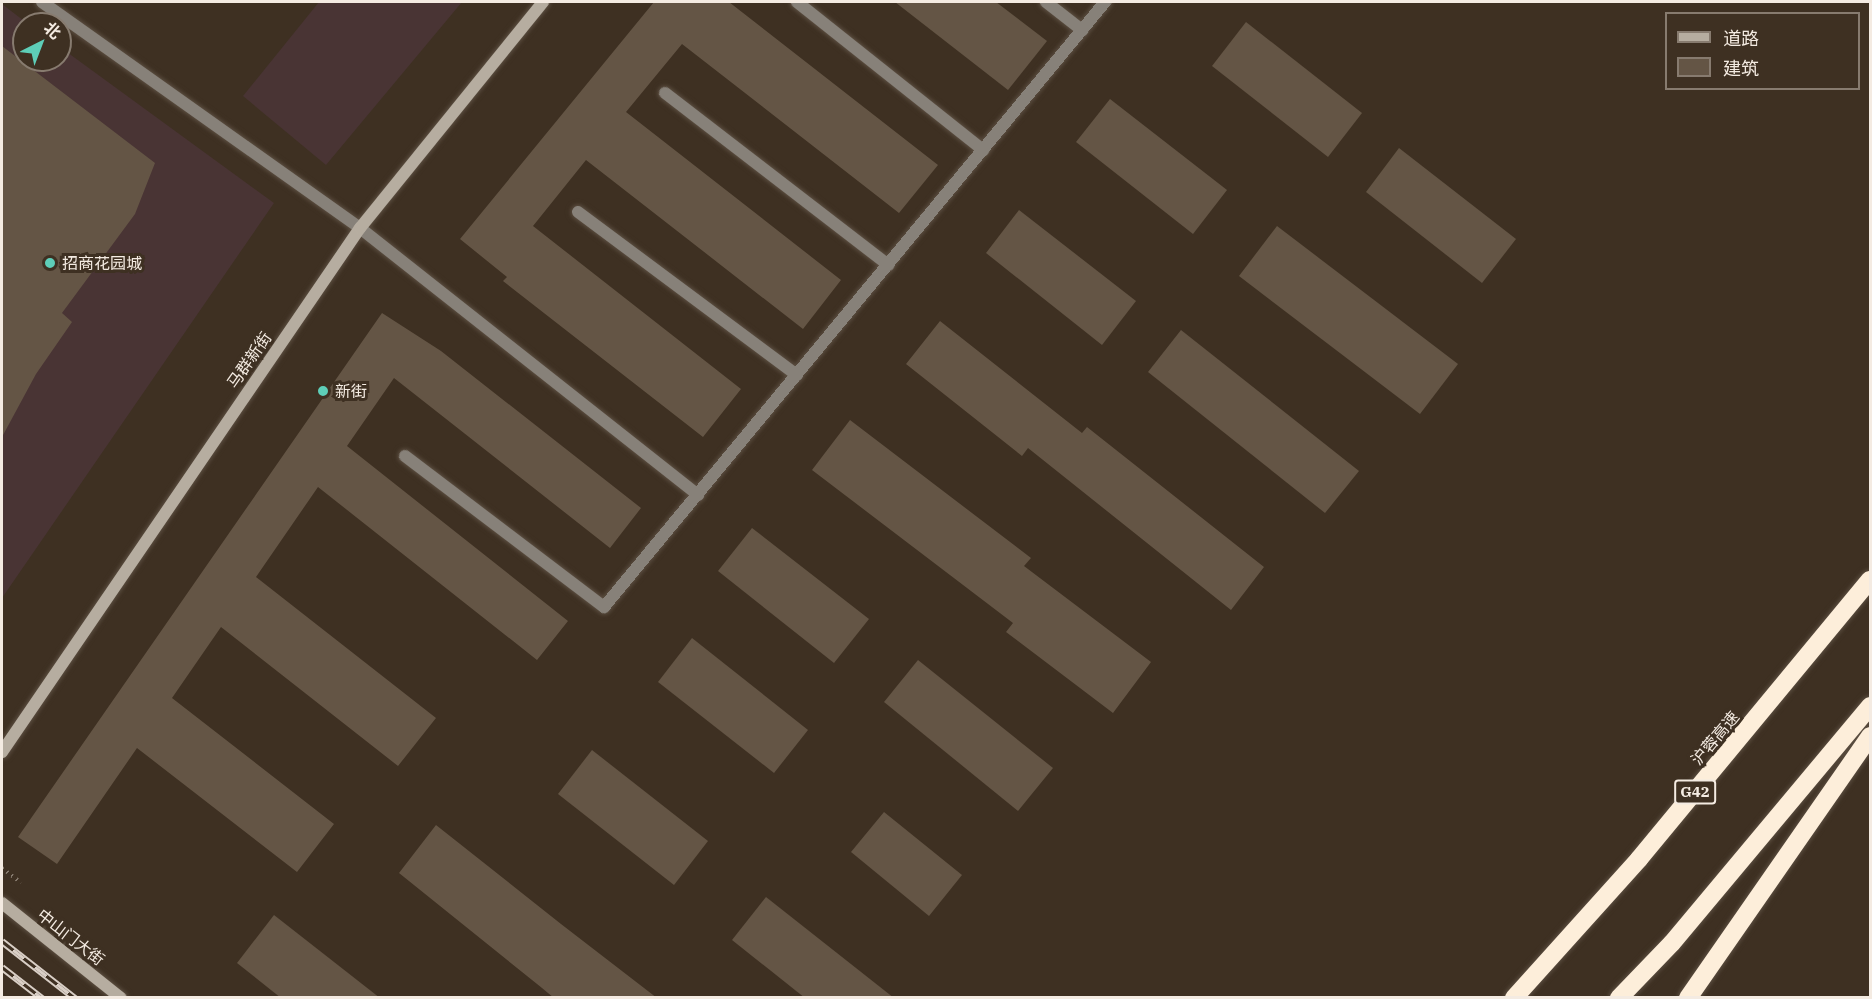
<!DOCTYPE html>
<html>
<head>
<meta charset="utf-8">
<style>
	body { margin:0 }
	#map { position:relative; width:1872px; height:999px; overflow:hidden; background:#3e3022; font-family:"IBM Plex Serif","Noto Sans SC",serif }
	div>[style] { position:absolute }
	.commercial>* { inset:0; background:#493434 }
	.building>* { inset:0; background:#645545 }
	.path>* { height:4px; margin-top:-2px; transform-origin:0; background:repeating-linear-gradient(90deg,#85796d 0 1.5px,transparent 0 6px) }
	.roads { filter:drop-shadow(0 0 2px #5b4e41) drop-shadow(0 0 2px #5b4e41) }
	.lane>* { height:12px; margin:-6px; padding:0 6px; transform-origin:6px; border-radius:6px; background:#878179 }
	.street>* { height:12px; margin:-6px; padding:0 6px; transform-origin:6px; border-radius:6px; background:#878179 }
	.secondary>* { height:12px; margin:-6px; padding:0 6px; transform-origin:6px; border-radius:6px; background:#b6ada0 }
	.highway>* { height:18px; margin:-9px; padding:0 9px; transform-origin:9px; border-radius:9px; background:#fdeeda }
	.rail>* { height:7px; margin-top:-3.5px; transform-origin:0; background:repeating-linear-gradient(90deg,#3e3022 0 14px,#d9cfc6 0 28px); box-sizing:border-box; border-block:2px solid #d9cfc6 }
	.dots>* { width:16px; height:16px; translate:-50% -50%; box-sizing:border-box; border:3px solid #3e3022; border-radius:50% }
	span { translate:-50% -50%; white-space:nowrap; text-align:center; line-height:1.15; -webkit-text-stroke:6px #3e3022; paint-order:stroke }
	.shield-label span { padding:2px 4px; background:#3e3022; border:2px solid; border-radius:4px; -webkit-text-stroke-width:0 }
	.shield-label { font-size:15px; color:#f4ebe2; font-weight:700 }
	.poi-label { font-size:16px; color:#f4ebe2 }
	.left { translate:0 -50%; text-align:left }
	.street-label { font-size:16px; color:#f4ebe2 }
	.frame { position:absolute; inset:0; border:3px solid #f4ebe2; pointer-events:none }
	.legend { position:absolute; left:1665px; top:12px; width:195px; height:78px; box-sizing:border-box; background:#3e3022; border:2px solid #877b6f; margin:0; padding:8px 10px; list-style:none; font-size:18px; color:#f4ebe2 }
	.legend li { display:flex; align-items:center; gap:12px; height:30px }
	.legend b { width:30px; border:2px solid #877b6f }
	.north { position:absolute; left:12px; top:12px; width:60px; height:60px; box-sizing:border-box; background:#3e3022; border:2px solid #877b6f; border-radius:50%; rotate:42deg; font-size:16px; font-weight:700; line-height:24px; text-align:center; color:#f4ebe2 }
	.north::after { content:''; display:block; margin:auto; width:21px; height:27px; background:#5eceb8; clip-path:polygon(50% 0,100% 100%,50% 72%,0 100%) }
</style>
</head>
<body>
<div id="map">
	<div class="commercial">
		<div style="clip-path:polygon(319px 2px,462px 2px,326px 165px,243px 96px)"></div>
		<div style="clip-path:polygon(2px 4px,28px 24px,24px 24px,24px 60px,60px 60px,60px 47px,274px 203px,2px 598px)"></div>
	</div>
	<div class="building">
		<div style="clip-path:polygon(654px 2px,729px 2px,938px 165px,899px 213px,682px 44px,626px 112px,841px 280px,803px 329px,586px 160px,533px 226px,741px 389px,703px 437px,503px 281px,507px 277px,460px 239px)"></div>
		<div style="clip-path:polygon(895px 2px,996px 2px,1047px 41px,1008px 90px)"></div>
		<div style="clip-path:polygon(1246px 22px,1362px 113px,1328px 157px,1212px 66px)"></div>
		<div style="clip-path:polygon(2px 46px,155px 163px,135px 214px,62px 313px,72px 322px,36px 374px,2px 437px)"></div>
		<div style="clip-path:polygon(1110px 99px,1227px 190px,1193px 234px,1076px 142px)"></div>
		<div style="clip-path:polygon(1399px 148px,1516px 239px,1482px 283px,1366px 192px)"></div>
		<div style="clip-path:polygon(1019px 210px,1136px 301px,1102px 345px,986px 253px)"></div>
		<div style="clip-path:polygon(1277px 226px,1458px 364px,1420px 414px,1239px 276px)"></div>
		<div style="clip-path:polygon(382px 313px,441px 351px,641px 508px,610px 548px,394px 378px,347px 446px,568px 621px,537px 660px,318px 487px,256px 577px,436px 718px,398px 766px,221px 627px,172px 698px,334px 824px,297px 872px,137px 748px,57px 864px,18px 837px)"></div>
		<div style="clip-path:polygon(940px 321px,1082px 433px,1087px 427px,1264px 567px,1231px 610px,1028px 448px,1022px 456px,906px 364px)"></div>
		<div style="clip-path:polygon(1181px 330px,1359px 471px,1325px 513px,1148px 372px)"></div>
		<div style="clip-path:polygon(850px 420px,1031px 558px,1024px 566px,1151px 662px,1113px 713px,1006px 632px,1013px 623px,812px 470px)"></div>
		<div style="clip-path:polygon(752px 528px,869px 619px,834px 663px,718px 571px)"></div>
		<div style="clip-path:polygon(692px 638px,808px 730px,774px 773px,658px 682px)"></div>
		<div style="clip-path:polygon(918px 660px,1053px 768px,1018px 811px,884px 702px)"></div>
		<div style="clip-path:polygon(592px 750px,708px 841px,674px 885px,558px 794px)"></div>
		<div style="clip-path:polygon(884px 812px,962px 875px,929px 916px,851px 852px)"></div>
		<div style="clip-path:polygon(436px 825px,561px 924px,657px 998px,554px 998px,542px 988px,399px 873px)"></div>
		<div style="clip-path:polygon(766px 897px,894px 998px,805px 998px,732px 940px)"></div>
		<div style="clip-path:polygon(274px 915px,380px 998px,281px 998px,237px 963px)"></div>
	</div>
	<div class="path">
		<div style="left:2px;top:868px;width:24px;rotate:38deg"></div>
	</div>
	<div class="roads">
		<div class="lane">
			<div style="left:797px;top:2px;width:238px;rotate:38.5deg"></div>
			<div style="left:1046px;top:2px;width:46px;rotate:37.9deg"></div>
			<div style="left:665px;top:93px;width:282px;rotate:37.6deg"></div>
			<div style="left:578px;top:212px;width:273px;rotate:36.7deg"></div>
			<div style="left:360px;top:228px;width:431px;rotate:38.3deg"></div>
			<div style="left:405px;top:456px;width:250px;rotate:37.2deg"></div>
			<div style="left:604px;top:607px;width:786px;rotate:-50.37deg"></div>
		</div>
		<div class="street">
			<div style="left:42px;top:2px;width:390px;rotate:35.4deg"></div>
		</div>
		<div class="secondary">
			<div style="left:2px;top:752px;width:635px;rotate:-55.66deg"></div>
			<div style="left:360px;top:228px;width:291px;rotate:-51deg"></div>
			<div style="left:2px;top:903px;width:152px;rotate:38.6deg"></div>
		</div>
		<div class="highway">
			<div style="left:1514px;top:998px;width:187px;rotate:-48deg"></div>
			<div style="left:1639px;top:859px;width:362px;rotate:-50.4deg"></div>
			<div style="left:1619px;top:998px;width:76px;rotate:-46.1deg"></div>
			<div style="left:1672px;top:943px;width:309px;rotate:-50.1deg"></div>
			<div style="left:1688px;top:998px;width:319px;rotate:-55.2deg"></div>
		</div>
	</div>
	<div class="rail">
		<div style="left:2px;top:941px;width:93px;rotate:38deg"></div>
		<div style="left:2px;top:967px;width:51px;rotate:37.8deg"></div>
	</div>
	<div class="dots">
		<div style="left:50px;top:263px;background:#5eceb8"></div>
		<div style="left:323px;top:391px;background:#5eceb8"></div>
	</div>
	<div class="shield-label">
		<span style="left:1695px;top:792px">G42</span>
	</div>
	<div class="poi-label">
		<span class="left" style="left:62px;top:263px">招商花园城</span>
		<span class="left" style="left:335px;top:391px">新街</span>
	</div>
	<div class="street-label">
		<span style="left:249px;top:360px;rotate:-55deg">马群新街</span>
		<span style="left:1715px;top:738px;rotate:-50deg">沪蓉高速</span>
		<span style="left:71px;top:937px;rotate:38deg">中山门大街</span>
	</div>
	<div class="frame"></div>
	<ul class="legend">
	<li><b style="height:8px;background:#b6ada0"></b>道路</li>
	<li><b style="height:16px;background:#645545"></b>建筑</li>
	</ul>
	<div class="north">北</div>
</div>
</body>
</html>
